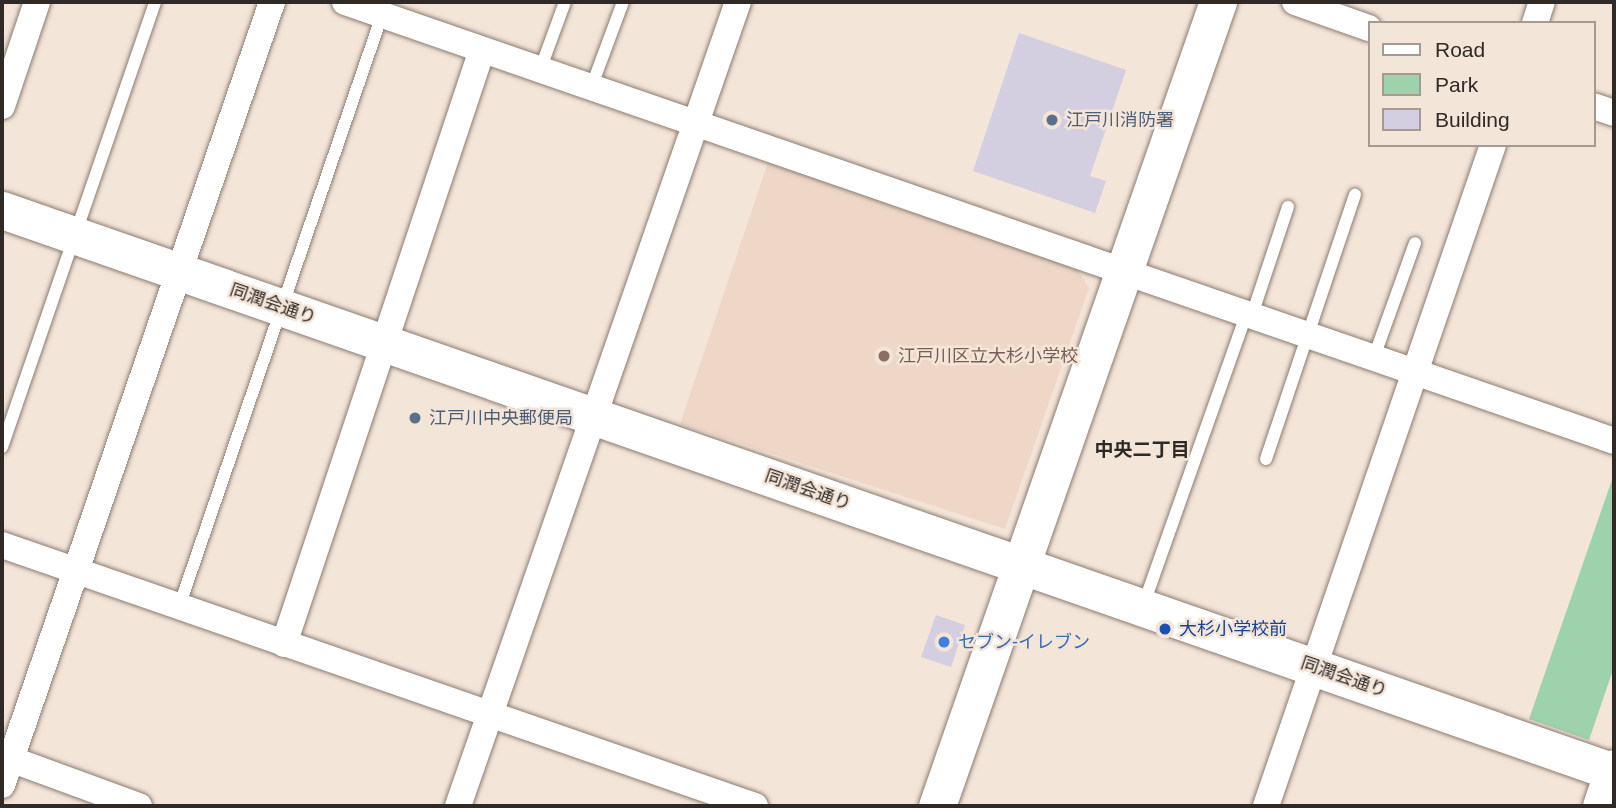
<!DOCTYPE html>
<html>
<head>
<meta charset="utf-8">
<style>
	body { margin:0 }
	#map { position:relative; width:1616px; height:808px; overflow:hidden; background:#f4e5d9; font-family:Arial,"Noto Sans JP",sans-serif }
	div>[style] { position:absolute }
	.built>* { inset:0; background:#eed7c7 }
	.green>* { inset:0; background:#9dd2ac }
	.building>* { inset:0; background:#d3cfe0 }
	.roads { filter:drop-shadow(0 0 2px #8a7c71) drop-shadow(0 0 2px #8a7c71) }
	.lane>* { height:12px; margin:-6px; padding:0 6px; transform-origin:6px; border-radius:6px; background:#fff }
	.street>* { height:26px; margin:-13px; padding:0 13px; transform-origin:13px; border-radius:13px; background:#fff }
	.secondary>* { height:37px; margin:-18.5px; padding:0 18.5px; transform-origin:18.5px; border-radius:18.5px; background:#fff }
	.dots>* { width:19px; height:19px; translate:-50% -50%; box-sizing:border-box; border:4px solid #f4e5d9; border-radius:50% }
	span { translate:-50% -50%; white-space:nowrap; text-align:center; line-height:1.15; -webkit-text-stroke:5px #f4e5d9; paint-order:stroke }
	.service-label { font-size:18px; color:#4e5e75 }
	.left { translate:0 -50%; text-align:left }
	.street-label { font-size:18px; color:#2f2a25 }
	.education-label { font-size:18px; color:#785e54 }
	.transit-label { font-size:18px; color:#164399 }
	.shop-label { font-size:18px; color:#366cbe }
	.neighbourhood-label { font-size:19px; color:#2f2a25; font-weight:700 }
	.frame { position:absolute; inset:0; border:4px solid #2f2a25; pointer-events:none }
	.legend { position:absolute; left:1368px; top:21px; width:228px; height:126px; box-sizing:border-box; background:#f4e5d9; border:2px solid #a59a91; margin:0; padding:9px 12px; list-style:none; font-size:21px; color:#2f2a25 }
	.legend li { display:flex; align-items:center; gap:14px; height:35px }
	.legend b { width:35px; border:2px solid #a59a91 }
</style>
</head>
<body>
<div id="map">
	<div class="built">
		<div style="clip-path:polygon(768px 162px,1077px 269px,1089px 288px,1005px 529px,680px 424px)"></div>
	</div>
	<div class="green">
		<div style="clip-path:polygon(1614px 474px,1614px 667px,1589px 740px,1529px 719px)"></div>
	</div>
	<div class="building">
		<div style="clip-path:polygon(1019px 33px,1126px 70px,1090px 176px,1106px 181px,1095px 213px,973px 171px)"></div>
		<div style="clip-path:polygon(936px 615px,965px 625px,951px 667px,921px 657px)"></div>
	</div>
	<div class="roads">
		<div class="lane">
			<div style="left:540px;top:70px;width:72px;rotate:-69.8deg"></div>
			<div style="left:591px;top:88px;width:92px;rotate:-69.6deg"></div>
			<div style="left:1252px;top:315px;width:114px;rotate:-71.6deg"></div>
			<div style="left:1374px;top:357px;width:121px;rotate:-70.2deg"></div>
			<div style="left:2px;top:447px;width:471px;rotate:-71deg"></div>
			<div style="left:1266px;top:459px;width:279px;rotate:-71.4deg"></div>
			<div style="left:1143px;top:606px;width:311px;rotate:-70.5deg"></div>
			<div style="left:179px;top:607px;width:626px;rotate:-71.07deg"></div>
		</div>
		<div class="street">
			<div style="left:345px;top:2px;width:1343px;rotate:19.08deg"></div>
			<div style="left:1295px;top:2px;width:78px;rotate:19.4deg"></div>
			<div style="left:1535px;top:23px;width:22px;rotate:-72deg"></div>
			<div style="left:2px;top:106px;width:110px;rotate:-71.4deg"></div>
			<div style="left:1593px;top:106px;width:22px;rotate:18deg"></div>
			<div style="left:2px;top:545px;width:797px;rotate:19.12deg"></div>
			<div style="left:284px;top:644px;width:626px;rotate:-71.57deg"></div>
			<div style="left:2px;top:756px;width:146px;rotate:20.1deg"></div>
			<div style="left:2px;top:785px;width:828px;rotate:-70.97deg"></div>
			<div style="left:458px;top:806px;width:851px;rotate:-70.8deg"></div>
			<div style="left:1266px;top:806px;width:699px;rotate:-71.05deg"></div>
		</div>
		<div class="secondary">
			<div style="left:2px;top:210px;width:1707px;rotate:19.22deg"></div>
			<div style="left:937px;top:806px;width:852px;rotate:-70.74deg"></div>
			<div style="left:1601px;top:806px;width:40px;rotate:-71.1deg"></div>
		</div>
	</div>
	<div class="dots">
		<div style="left:1052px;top:120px;background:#5c6f8a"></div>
		<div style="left:884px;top:356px;background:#8d6e63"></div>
		<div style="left:415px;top:418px;background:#5c6f8a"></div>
		<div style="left:1165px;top:629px;background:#1a4fb4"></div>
		<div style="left:944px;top:642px;background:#3f7fe0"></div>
	</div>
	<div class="service-label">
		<span class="left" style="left:1066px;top:120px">江戸川消防署</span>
		<span class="left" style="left:429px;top:418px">江戸川中央郵便局</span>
	</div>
	<div class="street-label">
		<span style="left:273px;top:304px;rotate:19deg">同潤会通り</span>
		<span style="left:808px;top:490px;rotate:19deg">同潤会通り</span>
		<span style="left:1344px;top:677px;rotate:19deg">同潤会通り</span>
	</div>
	<div class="education-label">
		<span class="left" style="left:898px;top:356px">江戸川区立大杉小学校</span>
	</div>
	<div class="transit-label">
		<span class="left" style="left:1179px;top:629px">大杉小学校前</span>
	</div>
	<div class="shop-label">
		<span class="left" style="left:958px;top:642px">セブン-イレブン</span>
	</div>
	<div class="neighbourhood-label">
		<span style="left:1142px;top:450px">中央二丁目</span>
	</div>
	<div class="frame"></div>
	<ul class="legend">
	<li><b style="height:9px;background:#fff"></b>Road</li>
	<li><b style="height:19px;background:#9dd2ac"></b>Park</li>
	<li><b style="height:19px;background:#d3cfe0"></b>Building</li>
	</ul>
</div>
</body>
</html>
